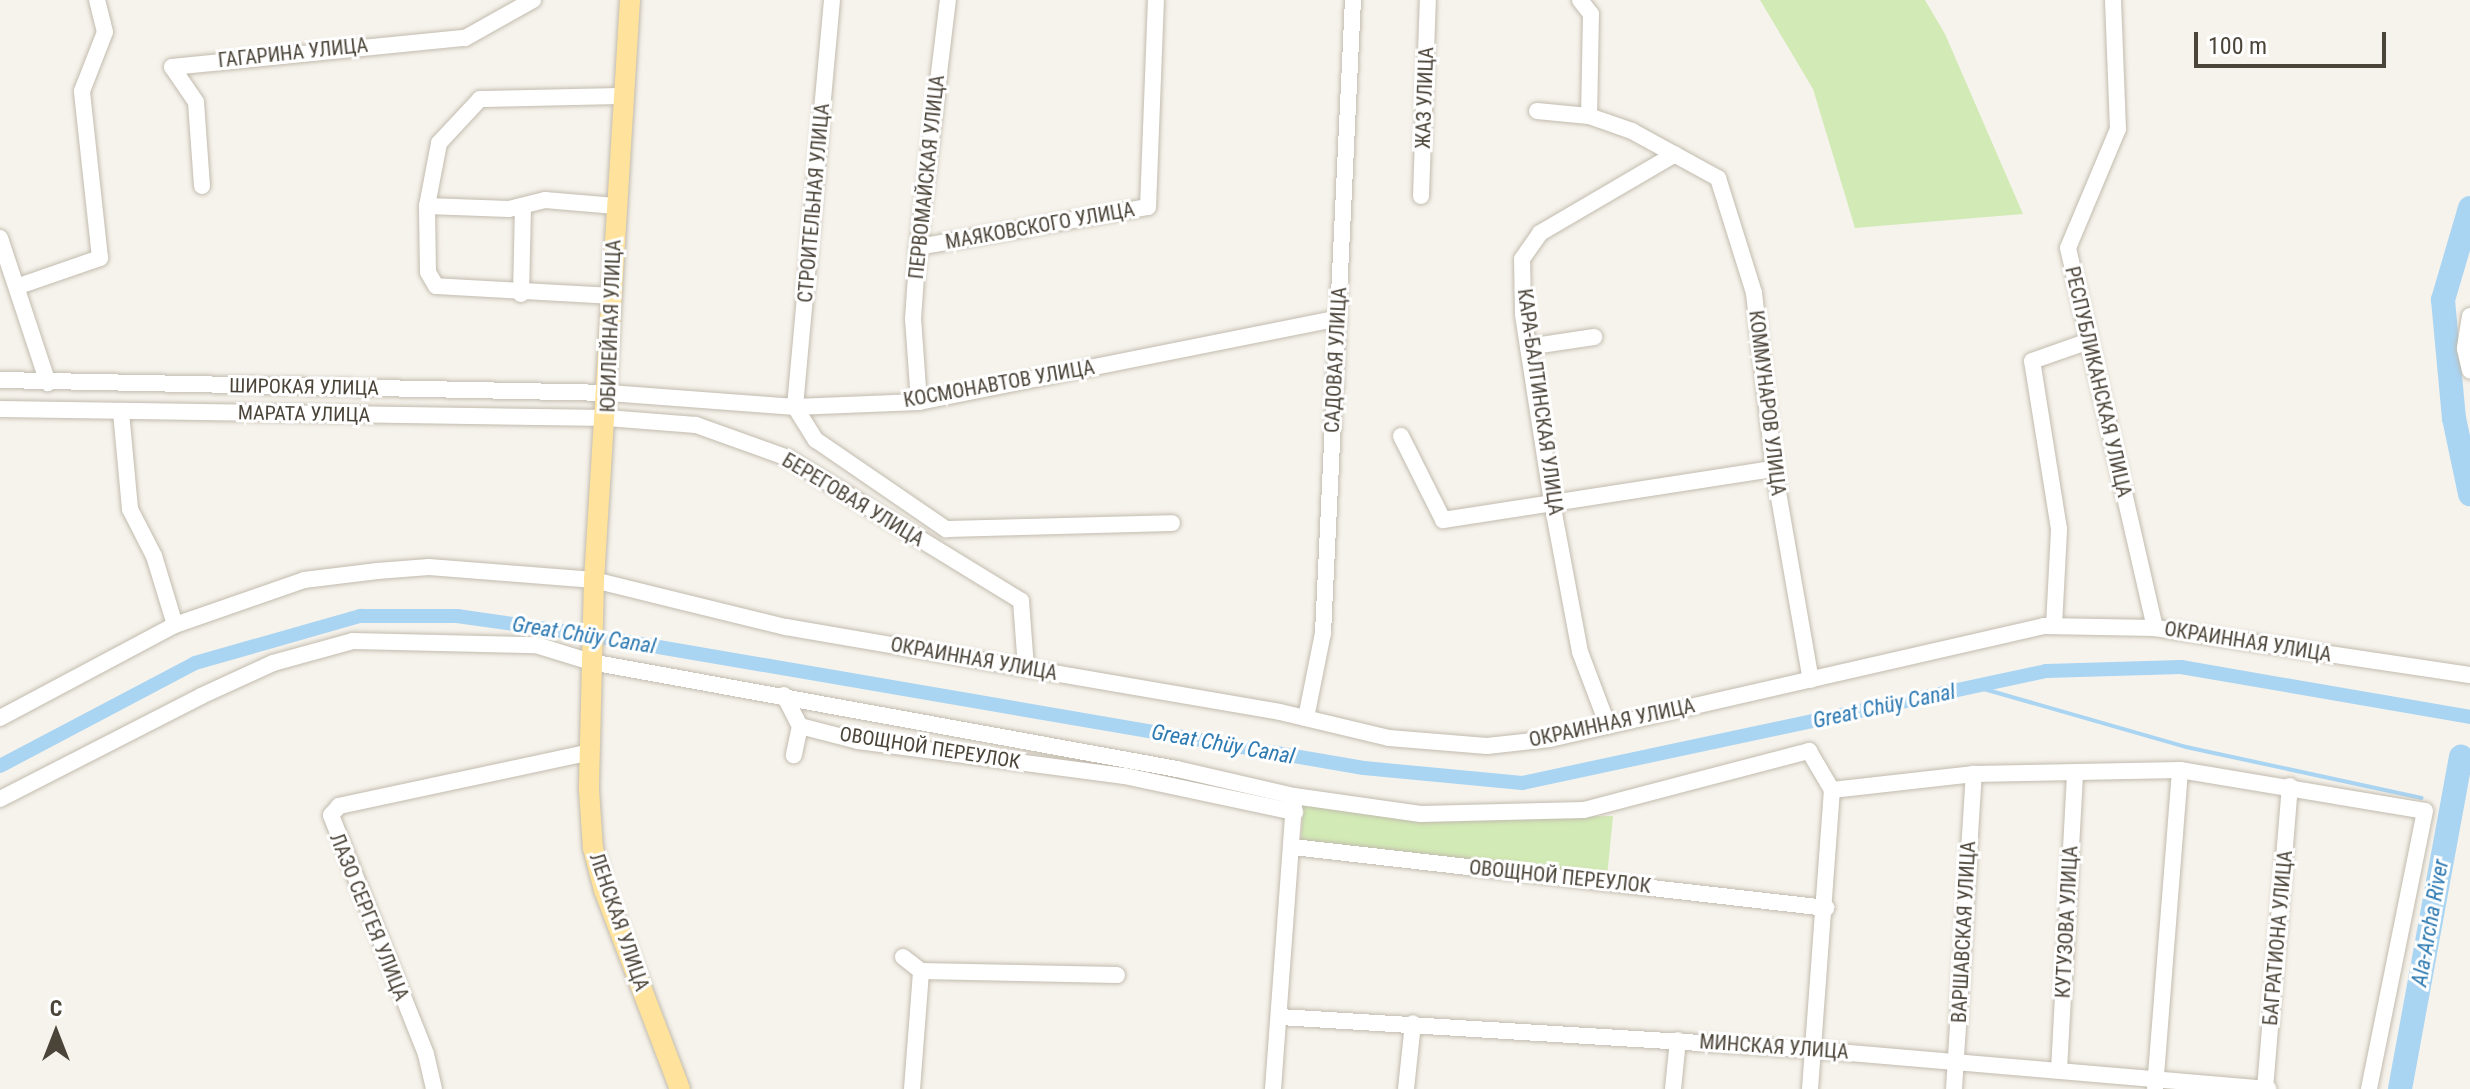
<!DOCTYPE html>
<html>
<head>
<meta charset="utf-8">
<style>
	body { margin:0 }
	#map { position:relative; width:2470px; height:1089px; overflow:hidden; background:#f6f3ec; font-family:"Roboto Condensed",sans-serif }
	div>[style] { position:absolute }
	.green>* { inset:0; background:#d2eab5 }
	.stream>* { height:4px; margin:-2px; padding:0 2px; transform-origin:2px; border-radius:2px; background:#a9d4f2 }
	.canal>* { height:14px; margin:-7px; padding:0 7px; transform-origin:7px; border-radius:7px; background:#a9d4f2 }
	.river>* { height:24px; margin:-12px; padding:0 12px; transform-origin:12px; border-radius:12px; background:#a9d4f2 }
	.roads { filter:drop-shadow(0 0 2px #c2bbae) drop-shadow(0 0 2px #c2bbae) }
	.minor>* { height:16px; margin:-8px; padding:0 8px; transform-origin:8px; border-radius:8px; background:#fff }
	.major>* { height:20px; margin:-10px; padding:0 10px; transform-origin:10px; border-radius:10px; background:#ffe39c }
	span { translate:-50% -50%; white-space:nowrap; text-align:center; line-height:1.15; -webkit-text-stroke:6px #fff; paint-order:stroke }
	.street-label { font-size:20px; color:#4b4439 }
	.water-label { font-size:22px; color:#2e7ab2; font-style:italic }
	.north { position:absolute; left:16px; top:993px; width:80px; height:80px; -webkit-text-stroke:6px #fff; paint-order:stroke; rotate:0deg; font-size:22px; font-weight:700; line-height:32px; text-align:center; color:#4b4439 }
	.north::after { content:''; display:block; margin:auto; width:28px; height:36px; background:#4b4439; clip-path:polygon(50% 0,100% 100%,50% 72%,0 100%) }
	.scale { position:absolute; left:2194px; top:32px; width:192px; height:36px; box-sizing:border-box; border:4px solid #4b4439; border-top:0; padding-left:10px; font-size:24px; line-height:28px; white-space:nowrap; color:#4b4439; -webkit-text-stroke:6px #fff; paint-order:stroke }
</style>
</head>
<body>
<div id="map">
	<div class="green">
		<div style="clip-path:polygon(1760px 0,1925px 0,1945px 34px,2023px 214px,1855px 228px,1813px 89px)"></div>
		<div style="clip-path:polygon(1303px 805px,1421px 821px,1613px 816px,1607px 877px,1301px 842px)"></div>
	</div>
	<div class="stream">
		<div style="left:1977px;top:687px;width:217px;rotate:16deg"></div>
		<div style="left:2186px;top:747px;width:241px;rotate:12.2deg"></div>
	</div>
	<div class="canal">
		<div style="left:0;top:766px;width:221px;rotate:-27.8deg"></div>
		<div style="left:195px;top:663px;width:172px;rotate:-15.9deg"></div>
		<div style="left:360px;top:616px;width:97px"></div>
		<div style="left:457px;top:616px;width:127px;rotate:8.1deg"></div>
		<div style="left:583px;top:634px;width:792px;rotate:9.74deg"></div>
		<div style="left:1364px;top:768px;width:159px;rotate:5.4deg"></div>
		<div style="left:1522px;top:783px;width:536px;rotate:-12.06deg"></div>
		<div style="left:2046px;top:671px;width:135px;rotate:-1.7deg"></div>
		<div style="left:2181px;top:667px;width:293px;rotate:9.8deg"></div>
	</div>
	<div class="river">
		<div style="left:2470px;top:208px;width:96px;rotate:106.4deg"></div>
		<div style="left:2443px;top:300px;width:119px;rotate:84.7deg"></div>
		<div style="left:2454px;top:418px;width:78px;rotate:78.1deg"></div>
		<div style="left:2400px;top:1089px;width:338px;rotate:-79.6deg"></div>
	</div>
	<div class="roads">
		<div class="minor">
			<div style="left:832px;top:0;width:409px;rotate:95.2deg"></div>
			<div style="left:795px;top:407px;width:39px;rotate:58deg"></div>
			<div style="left:816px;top:440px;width:158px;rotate:34.4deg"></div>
			<div style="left:946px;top:529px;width:226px;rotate:-1.5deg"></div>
			<div style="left:1580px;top:0;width:18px;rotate:52deg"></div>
			<div style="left:1591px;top:14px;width:102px;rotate:91.1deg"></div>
			<div style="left:2113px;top:0;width:129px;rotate:87.8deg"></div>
			<div style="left:2118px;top:129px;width:129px;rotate:112.8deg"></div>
			<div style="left:2068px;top:248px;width:390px;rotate:77.1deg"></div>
			<div style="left:1537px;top:111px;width:52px;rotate:5.5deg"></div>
			<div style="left:1589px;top:116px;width:46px;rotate:19.2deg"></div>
			<div style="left:1632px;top:131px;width:98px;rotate:28.7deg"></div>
			<div style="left:1718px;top:178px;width:121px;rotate:72.6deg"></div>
			<div style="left:1754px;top:293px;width:177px;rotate:83.5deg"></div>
			<div style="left:1774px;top:469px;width:214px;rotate:80.1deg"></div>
			<div style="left:202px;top:186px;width:84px;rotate:-94.1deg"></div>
			<div style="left:196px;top:102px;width:42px;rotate:-124.4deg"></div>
			<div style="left:172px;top:67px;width:294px;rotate:-5.7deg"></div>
			<div style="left:465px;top:38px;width:78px;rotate:-29.2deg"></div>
			<div style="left:1421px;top:196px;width:196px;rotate:-88deg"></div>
			<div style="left:427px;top:206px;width:82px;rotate:2.1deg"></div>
			<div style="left:509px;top:209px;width:37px;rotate:-14deg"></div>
			<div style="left:545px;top:200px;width:71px;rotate:4.8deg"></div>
			<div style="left:0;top:238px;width:153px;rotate:71.7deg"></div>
			<div style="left:918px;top:247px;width:233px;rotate:-9.9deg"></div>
			<div style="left:1148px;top:207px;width:207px;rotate:-87.8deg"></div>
			<div style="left:19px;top:286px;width:86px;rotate:-19.1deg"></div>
			<div style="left:100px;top:258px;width:168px;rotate:-96.2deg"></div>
			<div style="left:82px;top:91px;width:63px;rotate:-68.7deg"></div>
			<div style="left:105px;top:32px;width:33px;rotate:-104deg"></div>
			<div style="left:521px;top:294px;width:88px;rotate:-88.7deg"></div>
			<div style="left:613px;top:296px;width:177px;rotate:-176.8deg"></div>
			<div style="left:436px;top:286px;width:16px;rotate:-120deg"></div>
			<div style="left:428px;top:272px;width:66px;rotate:-90.9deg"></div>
			<div style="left:427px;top:206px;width:64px;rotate:-79.2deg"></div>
			<div style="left:439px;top:143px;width:60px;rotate:-47deg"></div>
			<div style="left:480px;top:99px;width:143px;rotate:-1.2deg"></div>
			<div style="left:2470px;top:316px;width:33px;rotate:99deg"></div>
			<div style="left:2465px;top:349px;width:22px;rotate:77deg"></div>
			<div style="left:1528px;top:347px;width:67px;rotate:-8.6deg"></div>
			<div style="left:0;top:380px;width:609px;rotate:1.22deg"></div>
			<div style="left:609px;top:393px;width:187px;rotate:4.3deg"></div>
			<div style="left:795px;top:407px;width:124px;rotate:-2.3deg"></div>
			<div style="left:919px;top:402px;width:427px;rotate:-11.3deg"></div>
			<div style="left:919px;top:402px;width:83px;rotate:-94.1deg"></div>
			<div style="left:913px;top:319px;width:72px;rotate:-86deg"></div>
			<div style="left:918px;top:247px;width:249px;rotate:-83.1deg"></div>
			<div style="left:0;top:409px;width:607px;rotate:0.85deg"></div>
			<div style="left:607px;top:418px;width:89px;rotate:4.5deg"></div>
			<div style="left:696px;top:425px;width:98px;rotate:19.7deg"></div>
			<div style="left:788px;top:458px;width:273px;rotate:31.5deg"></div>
			<div style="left:1021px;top:601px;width:67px;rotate:85.7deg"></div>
			<div style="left:1401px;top:436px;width:94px;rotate:63.4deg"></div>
			<div style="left:1443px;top:520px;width:335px;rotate:-8.8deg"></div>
			<div style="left:175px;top:625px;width:137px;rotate:-19.2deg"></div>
			<div style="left:304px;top:580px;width:74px;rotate:-7deg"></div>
			<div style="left:377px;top:571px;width:52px;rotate:-4.4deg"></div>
			<div style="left:429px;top:567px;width:166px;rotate:4.5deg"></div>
			<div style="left:594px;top:580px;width:198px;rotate:13.8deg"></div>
			<div style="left:786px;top:627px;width:501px;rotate:9.76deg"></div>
			<div style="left:1280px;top:712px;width:112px;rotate:13.4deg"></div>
			<div style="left:1389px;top:738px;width:98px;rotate:4.7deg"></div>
			<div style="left:1487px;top:746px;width:63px;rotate:-6.3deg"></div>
			<div style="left:1550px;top:739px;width:507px;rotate:-12.88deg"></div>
			<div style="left:2044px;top:626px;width:111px;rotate:1deg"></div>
			<div style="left:2155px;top:628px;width:318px;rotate:8.5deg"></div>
			<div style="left:2054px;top:626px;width:97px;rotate:-87deg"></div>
			<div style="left:2059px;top:529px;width:170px;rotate:-99.1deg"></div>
			<div style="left:2032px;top:361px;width:60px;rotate:-19.3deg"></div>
			<div style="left:784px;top:695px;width:35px;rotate:63deg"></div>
			<div style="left:800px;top:726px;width:30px;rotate:102deg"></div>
			<div style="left:0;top:718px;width:198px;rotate:-28deg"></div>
			<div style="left:175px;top:625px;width:72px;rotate:-106.9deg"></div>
			<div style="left:154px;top:556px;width:53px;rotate:-117.1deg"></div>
			<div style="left:130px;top:509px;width:97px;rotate:-95.3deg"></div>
			<div style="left:1306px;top:718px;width:87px;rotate:-78.7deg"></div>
			<div style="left:1323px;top:633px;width:634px;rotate:-87.29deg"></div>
			<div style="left:800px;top:726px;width:60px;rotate:14.5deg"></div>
			<div style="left:858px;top:741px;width:269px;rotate:7.5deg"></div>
			<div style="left:1125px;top:776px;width:174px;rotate:12deg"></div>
			<div style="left:1608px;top:726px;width:79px;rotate:-110.7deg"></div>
			<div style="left:1580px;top:652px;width:153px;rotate:-100.6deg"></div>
			<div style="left:1552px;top:502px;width:190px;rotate:-98.8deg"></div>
			<div style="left:1523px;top:314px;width:55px;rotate:-91deg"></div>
			<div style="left:1522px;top:259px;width:32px;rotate:-55deg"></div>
			<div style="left:1540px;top:233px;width:156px;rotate:-30.3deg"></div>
			<div style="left:1832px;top:790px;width:143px;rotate:-6.4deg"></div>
			<div style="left:1974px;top:774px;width:206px;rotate:-1.1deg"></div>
			<div style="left:2180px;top:770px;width:248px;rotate:9.5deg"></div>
			<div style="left:2425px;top:811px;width:284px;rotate:101.4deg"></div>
			<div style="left:0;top:799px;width:226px;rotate:-27.1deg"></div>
			<div style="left:201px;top:696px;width:79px;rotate:-24.6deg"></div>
			<div style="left:273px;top:663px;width:83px;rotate:-15.4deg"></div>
			<div style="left:353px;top:641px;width:183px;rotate:1.3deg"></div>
			<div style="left:536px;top:645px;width:58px;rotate:17.2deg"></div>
			<div style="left:591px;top:662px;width:596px;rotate:10.35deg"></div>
			<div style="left:1177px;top:769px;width:120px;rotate:13deg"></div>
			<div style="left:1294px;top:796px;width:128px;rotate:8.1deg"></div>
			<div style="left:1421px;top:814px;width:163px;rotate:-1.4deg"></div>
			<div style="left:1584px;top:810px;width:233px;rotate:-14.7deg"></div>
			<div style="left:1809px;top:751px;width:45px;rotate:59.5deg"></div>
			<div style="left:1293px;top:847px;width:537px;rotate:6.52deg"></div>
			<div style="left:903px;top:957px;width:23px;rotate:38deg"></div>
			<div style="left:921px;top:971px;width:196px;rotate:1.2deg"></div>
			<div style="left:1280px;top:1017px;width:535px;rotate:3.54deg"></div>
			<div style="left:1814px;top:1050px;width:456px;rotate:4.9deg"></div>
			<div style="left:2059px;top:1070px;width:296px;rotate:-86.9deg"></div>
			<div style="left:2155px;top:1088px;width:319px;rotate:-85.5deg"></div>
			<div style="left:434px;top:1089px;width:36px;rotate:-103deg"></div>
			<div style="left:426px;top:1054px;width:257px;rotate:-111.7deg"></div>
			<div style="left:331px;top:815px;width:12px;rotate:-48deg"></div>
			<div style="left:339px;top:806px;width:254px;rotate:-12.1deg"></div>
			<div style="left:912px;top:1089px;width:118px;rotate:-85.6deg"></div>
			<div style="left:1273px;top:1089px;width:288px;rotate:-85.8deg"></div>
			<div style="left:1406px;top:1089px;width:66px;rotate:-83.9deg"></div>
			<div style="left:1673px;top:1089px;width:49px;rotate:-84.2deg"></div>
			<div style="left:1810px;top:1089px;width:300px;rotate:-85.8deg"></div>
			<div style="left:1954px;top:1089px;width:316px;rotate:-86.4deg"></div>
			<div style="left:2265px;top:1089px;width:304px;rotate:-85.3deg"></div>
		</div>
		<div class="major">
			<div style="left:630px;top:0;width:581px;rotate:93.55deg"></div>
			<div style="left:594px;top:580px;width:210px;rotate:91.4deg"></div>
			<div style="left:589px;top:790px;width:58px;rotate:86.1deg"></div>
			<div style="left:593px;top:848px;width:43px;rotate:75.3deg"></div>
			<div style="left:604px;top:890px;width:213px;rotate:69.1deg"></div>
		</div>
	</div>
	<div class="street-label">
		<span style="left:293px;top:53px;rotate:-6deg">ГАГАРИНА УЛИЦА</span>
		<span style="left:1425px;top:98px;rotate:-88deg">ЖАЗ УЛИЦА</span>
		<span style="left:927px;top:177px;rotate:-84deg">ПЕРВОМАЙСКАЯ УЛИЦА</span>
		<span style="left:814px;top:203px;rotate:-85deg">СТРОИТЕЛЬНАЯ УЛИЦА</span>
		<span style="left:1040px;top:226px;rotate:-10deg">МАЯКОВСКОГО УЛИЦА</span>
		<span style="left:611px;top:326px;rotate:-88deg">ЮБИЛЕЙНАЯ УЛИЦА</span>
		<span style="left:1336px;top:360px;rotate:-87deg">САДОВАЯ УЛИЦА</span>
		<span style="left:2098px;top:382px;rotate:77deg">РЕСПУБЛИКАНСКАЯ УЛИЦА</span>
		<span style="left:999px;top:384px;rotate:-10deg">КОСМОНАВТОВ УЛИЦА</span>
		<span style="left:304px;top:387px;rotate:1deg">ШИРОКАЯ УЛИЦА</span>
		<span style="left:1540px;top:402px;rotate:82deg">КАРА-БАЛТИНСКАЯ УЛИЦА</span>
		<span style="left:1767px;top:403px;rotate:83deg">КОММУНАРОВ УЛИЦА</span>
		<span style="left:304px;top:414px;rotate:1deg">МАРАТА УЛИЦА</span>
		<span style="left:853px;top:500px;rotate:31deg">БЕРЕГОВАЯ УЛИЦА</span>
		<span style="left:2248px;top:642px;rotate:9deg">ОКРАИННАЯ УЛИЦА</span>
		<span style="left:974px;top:659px;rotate:10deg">ОКРАИННАЯ УЛИЦА</span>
		<span style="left:1612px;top:723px;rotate:-12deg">ОКРАИННАЯ УЛИЦА</span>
		<span style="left:930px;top:748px;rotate:9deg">ОВОЩНОЙ ПЕРЕУЛОК</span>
		<span style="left:1560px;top:877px;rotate:6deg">ОВОЩНОЙ ПЕРЕУЛОК</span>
		<span style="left:369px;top:917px;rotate:68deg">ЛАЗО СЕРГЕЯ УЛИЦА</span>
		<span style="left:619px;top:922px;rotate:71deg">ЛЕНСКАЯ УЛИЦА</span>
		<span style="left:2067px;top:922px;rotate:-87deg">КУТУЗОВА УЛИЦА</span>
		<span style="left:1964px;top:932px;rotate:-87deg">ВАРШАВСКАЯ УЛИЦА</span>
		<span style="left:2278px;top:938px;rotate:-85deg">БАГРАТИОНА УЛИЦА</span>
		<span style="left:1774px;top:1047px;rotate:4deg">МИНСКАЯ УЛИЦА</span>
	</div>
	<div class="water-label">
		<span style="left:584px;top:635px;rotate:9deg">Great Chüy Canal</span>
		<span style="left:1884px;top:706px;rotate:-12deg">Great Chüy Canal</span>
		<span style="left:1223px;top:744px;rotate:10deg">Great Chüy Canal</span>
		<span style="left:2430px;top:923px;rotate:-80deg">Ala-Archa River</span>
	</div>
	<div class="north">С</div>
	<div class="scale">100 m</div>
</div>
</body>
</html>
